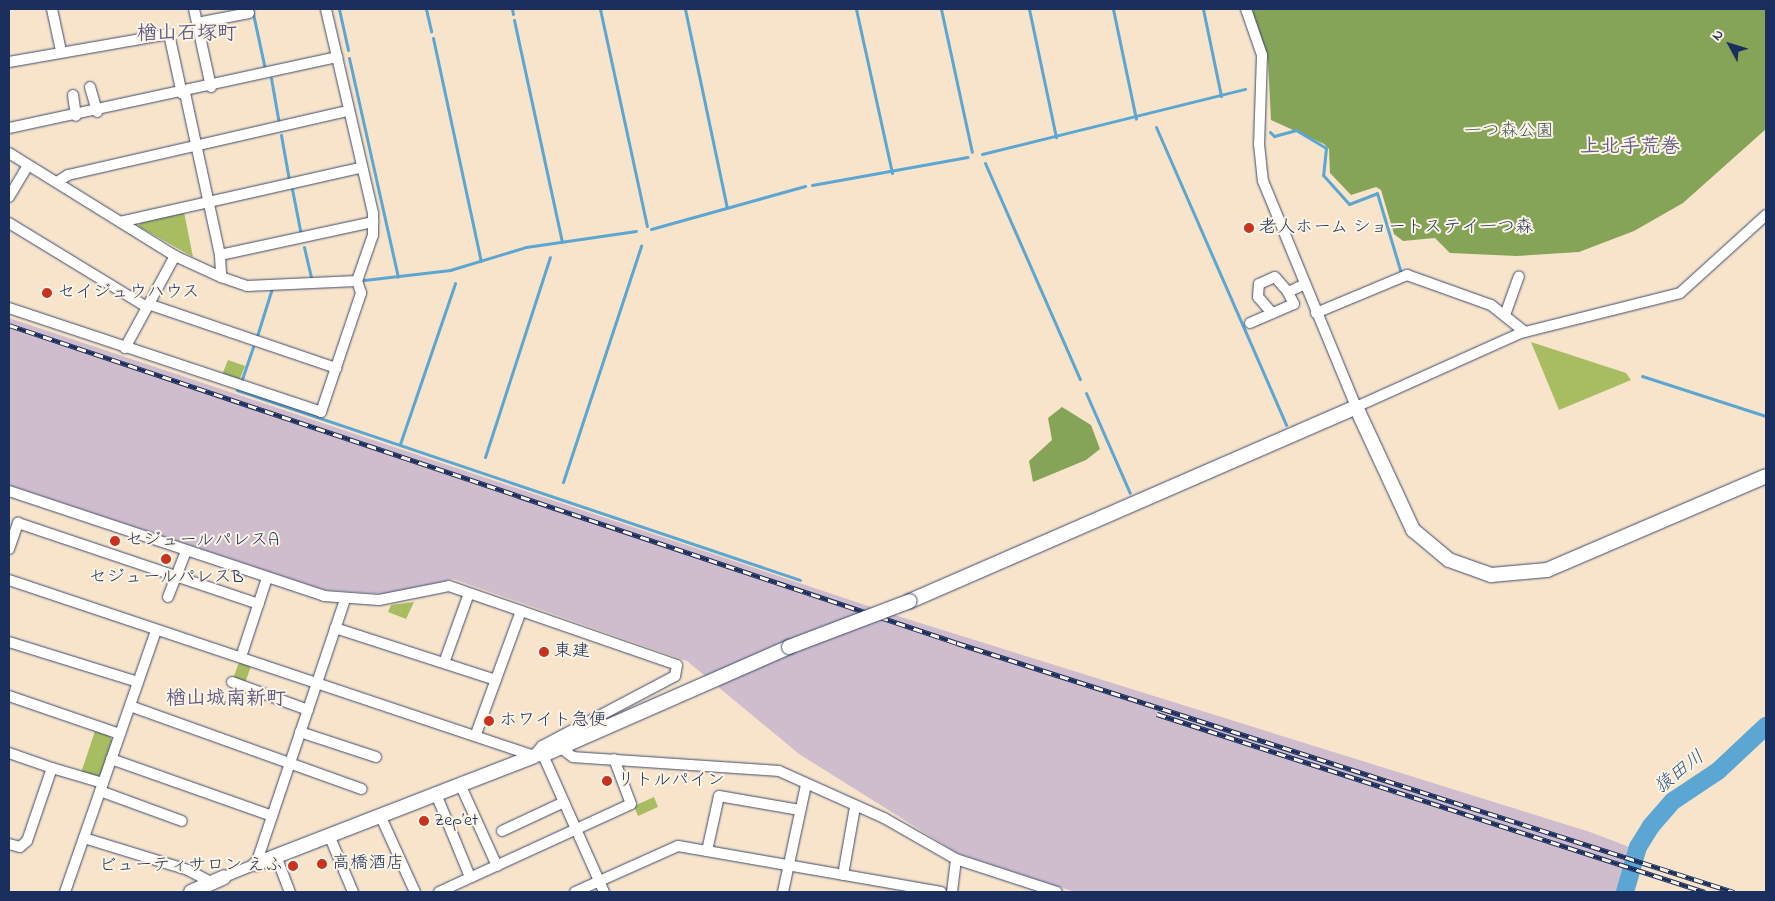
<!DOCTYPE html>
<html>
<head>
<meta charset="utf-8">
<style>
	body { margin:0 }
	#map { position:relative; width:1775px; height:901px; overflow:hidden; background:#f7e4cb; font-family:"Indie Flower","Klee One",sans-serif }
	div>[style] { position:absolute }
	.industrial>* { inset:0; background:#cfbdce }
	.green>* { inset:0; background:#a8bd62 }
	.forest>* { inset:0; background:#86a458 }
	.stream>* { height:3px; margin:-1.5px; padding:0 1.5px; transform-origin:1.5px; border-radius:1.5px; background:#5ba6d3 }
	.river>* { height:18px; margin:-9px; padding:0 9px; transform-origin:9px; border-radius:9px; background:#5ba6d3 }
	.roads { filter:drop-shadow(0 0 1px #3c4a6e) drop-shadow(0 0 1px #3c4a6e) }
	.minor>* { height:10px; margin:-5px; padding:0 5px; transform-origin:5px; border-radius:5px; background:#fff }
	.tertiary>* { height:14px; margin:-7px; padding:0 7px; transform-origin:7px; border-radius:7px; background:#fff }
	.rail>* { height:5px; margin-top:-2.5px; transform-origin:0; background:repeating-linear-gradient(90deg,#fcf5e5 0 9px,#1b2f5e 0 18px); box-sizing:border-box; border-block:1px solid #1b2f5e }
	.bridges { filter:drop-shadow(0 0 1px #3c4a6e) drop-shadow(0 0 1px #3c4a6e) }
	.tertiary-bridge>* { height:14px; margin:-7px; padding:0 7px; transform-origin:7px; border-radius:7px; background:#fff }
	.dots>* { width:14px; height:14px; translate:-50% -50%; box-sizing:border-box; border:2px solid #fcf5e5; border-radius:50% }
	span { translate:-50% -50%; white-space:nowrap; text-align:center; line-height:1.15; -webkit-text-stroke:4px #fcf5e5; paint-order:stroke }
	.park-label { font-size:18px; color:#455a5f }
	.poi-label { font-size:18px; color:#1b2f5e }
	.left { translate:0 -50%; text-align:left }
	.right { translate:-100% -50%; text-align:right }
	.water-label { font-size:19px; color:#315987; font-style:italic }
	.quarter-label { font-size:20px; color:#625b86; font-weight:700 }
	.frame { position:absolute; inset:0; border:10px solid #1b2f5e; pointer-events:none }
	.north { position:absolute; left:1705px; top:20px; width:50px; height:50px; -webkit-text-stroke:4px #fcf5e5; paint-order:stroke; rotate:309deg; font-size:14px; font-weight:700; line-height:20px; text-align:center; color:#1b2f5e }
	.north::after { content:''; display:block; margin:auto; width:18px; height:22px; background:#1b2f5e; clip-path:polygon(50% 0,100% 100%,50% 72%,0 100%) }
</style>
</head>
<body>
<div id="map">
	<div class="industrial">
		<div style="clip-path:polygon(9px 318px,904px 618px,1590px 832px,1632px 848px,1620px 892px,1075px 892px,957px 853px,799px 754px,687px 661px,453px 579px,385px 594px,325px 590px,9px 485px)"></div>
	</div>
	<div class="green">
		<div style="clip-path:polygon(184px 212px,193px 257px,138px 226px,143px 220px)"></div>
		<div style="clip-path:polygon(1531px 342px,1626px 373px,1631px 380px,1559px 410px)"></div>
		<div style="clip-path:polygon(228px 360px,245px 366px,239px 381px,222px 375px)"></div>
		<div style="clip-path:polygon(414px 602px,406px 619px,388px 612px,391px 605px)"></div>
		<div style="clip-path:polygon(239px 662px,251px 666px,245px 683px,233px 679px)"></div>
		<div style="clip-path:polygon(95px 731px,109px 735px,113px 742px,102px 774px,94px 778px,81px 773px)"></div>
		<div style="clip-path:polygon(654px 797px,658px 807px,638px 816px,634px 806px)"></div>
	</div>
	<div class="forest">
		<div style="clip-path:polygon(1251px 9px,1766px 9px,1766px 129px,1683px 203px,1634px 231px,1579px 252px,1517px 256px,1450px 253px,1435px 238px,1403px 241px,1394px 234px,1381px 190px,1376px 187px,1351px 195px,1330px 173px,1329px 149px,1324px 144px,1271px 120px,1268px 61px)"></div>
		<div style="clip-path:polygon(1062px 407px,1091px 425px,1100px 449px,1086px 460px,1033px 482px,1029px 461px,1052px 440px,1048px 418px)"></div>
	</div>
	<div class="stream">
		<div style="left:252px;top:9px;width:61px;rotate:77.8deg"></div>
		<div style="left:339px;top:9px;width:42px;rotate:77.6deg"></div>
		<div style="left:426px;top:9px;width:23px;rotate:77deg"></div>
		<div style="left:512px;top:9px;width:5px;rotate:79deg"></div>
		<div style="left:600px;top:9px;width:222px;rotate:77.8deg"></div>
		<div style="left:685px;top:9px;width:203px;rotate:78.1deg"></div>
		<div style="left:856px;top:9px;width:168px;rotate:77.6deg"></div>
		<div style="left:941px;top:9px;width:146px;rotate:77.8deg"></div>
		<div style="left:1029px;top:9px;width:131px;rotate:78.1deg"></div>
		<div style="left:1113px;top:9px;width:112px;rotate:78.2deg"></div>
		<div style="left:1203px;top:9px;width:89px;rotate:78.3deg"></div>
		<div style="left:514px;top:20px;width:227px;rotate:77.8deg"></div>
		<div style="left:433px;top:38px;width:228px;rotate:77.9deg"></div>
		<div style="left:349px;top:58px;width:224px;rotate:77.4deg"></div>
		<div style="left:271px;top:78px;width:47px;rotate:80.1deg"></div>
		<div style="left:1156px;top:127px;width:325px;rotate:66.4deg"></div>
		<div style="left:1270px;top:132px;width:6px;rotate:45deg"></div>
		<div style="left:1274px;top:136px;width:23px;rotate:-15deg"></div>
		<div style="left:1296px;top:130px;width:35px;rotate:31deg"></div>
		<div style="left:1326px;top:148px;width:27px;rotate:96deg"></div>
		<div style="left:1323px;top:175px;width:39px;rotate:48deg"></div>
		<div style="left:1349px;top:204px;width:30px;rotate:-21deg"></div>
		<div style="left:1377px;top:193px;width:84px;rotate:73.3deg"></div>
		<div style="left:281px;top:135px;width:46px;rotate:79.9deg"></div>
		<div style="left:982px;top:154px;width:271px;rotate:-13.9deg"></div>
		<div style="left:985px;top:163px;width:236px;rotate:66.3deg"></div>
		<div style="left:812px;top:185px;width:158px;rotate:-10.2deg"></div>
		<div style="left:292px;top:189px;width:47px;rotate:78.9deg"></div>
		<div style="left:651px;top:229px;width:160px;rotate:-15.6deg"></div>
		<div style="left:304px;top:247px;width:32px;rotate:77deg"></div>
		<div style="left:364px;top:280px;width:87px;rotate:-6.6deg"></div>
		<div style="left:450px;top:270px;width:79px;rotate:-16.8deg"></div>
		<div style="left:526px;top:247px;width:111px;rotate:-8.3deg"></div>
		<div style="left:257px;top:336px;width:50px;rotate:-72.6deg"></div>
		<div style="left:1642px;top:376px;width:130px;rotate:17.9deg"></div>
		<div style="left:242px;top:379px;width:34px;rotate:-71deg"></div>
		<div style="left:237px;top:390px;width:594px;rotate:18.65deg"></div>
		<div style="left:1086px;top:393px;width:109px;rotate:66.3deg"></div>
		<div style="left:400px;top:444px;width:170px;rotate:-71.1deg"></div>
		<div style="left:485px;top:457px;width:210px;rotate:-72deg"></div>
		<div style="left:563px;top:482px;width:249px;rotate:-71.7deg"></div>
	</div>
	<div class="river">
		<div style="left:1625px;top:892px;width:47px;rotate:-73.9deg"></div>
		<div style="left:1638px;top:847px;width:25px;rotate:-58deg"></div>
		<div style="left:1651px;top:826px;width:33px;rotate:-49deg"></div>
		<div style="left:1673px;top:801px;width:54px;rotate:-33.7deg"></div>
		<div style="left:1718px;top:771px;width:66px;rotate:-43.2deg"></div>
	</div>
	<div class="roads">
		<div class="minor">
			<div style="left:52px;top:9px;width:43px;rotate:77.9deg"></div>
			<div style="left:194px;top:9px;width:80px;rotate:77.7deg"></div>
			<div style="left:1246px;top:9px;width:49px;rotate:70.8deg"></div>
			<div style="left:1262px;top:55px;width:89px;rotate:91.9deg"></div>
			<div style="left:1259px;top:144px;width:37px;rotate:84deg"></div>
			<div style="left:1263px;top:181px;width:244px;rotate:67.6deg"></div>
			<div style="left:1356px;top:407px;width:181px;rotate:-24.2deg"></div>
			<div style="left:1521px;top:333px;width:164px;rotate:-14.1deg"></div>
			<div style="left:1680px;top:293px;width:116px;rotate:-42.2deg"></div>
			<div style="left:197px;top:23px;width:53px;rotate:-10.9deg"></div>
			<div style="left:9px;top:62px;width:162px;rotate:-9.9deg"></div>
			<div style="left:169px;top:34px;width:61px;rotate:77.8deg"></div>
			<div style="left:90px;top:87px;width:26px;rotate:74deg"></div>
			<div style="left:185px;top:93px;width:166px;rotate:77.8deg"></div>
			<div style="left:220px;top:255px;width:22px;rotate:87deg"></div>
			<div style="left:73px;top:95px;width:21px;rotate:82deg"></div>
			<div style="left:9px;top:128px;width:336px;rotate:-12.2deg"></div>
			<div style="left:9px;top:153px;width:195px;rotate:31.8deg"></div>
			<div style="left:175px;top:256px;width:51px;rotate:24.5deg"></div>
			<div style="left:221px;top:277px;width:28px;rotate:19deg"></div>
			<div style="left:247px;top:286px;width:110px;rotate:-2.6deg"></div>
			<div style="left:57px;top:182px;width:13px;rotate:-32deg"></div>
			<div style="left:68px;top:175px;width:287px;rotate:-12.9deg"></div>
			<div style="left:9px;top:197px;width:37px;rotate:-59deg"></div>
			<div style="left:120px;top:222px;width:246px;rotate:-12.7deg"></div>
			<div style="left:9px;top:223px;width:159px;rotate:31.4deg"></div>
			<div style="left:220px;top:255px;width:157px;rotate:-12.2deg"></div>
			<div style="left:148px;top:304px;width:199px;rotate:18.8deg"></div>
			<div style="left:9px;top:308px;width:329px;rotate:18.4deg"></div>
			<div style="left:321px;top:412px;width:126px;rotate:-71.4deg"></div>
			<div style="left:361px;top:293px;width:13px;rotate:-108deg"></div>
			<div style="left:357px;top:281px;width:49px;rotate:-70.8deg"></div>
			<div style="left:373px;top:235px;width:22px;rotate:-90deg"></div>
			<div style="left:373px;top:213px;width:209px;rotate:-103deg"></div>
			<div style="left:1272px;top:313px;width:21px;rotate:-131deg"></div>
			<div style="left:1258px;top:297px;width:13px;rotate:-86deg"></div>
			<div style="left:1259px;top:284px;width:17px;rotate:-24deg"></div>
			<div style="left:1275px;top:277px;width:20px;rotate:49deg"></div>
			<div style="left:1316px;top:313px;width:99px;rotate:-22.7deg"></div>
			<div style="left:1407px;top:275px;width:89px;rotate:19.7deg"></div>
			<div style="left:1491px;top:305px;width:43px;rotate:38.5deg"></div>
			<div style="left:1505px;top:315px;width:41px;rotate:-70.3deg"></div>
			<div style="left:1250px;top:323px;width:48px;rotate:-23.4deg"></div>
			<div style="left:1294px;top:304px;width:13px;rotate:-117deg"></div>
			<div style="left:1288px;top:292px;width:19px;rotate:-25deg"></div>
			<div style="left:125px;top:348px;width:105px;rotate:-61.5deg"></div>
			<div style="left:9px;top:491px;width:332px;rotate:18.4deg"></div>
			<div style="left:324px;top:596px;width:55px;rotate:4.2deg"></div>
			<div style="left:379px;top:600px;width:71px;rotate:-11.3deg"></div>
			<div style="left:449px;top:586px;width:241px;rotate:19.1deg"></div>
			<div style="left:677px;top:665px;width:11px;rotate:100deg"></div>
			<div style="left:675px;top:676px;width:150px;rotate:152.2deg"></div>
			<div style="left:542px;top:746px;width:13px;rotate:129deg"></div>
			<div style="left:9px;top:549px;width:28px;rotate:-71deg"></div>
			<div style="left:18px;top:523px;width:254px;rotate:18.6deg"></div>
			<div style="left:9px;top:580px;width:554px;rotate:18.53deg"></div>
			<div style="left:534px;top:756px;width:9px;rotate:-6deg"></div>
			<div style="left:543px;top:755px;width:150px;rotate:66deg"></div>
			<div style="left:168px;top:597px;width:49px;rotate:-68.6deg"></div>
			<div style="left:335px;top:628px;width:169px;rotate:17.9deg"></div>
			<div style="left:9px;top:642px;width:135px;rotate:17.2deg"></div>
			<div style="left:241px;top:657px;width:83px;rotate:-71.8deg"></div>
			<div style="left:444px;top:663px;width:74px;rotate:-70.3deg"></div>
			<div style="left:232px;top:682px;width:81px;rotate:20.2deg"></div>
			<div style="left:9px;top:696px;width:117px;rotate:18.9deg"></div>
			<div style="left:130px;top:706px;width:246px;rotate:19.7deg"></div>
			<div style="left:300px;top:732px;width:80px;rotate:18.2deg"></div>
			<div style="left:476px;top:734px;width:131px;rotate:-69.9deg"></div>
			<div style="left:561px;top:748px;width:15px;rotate:37deg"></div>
			<div style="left:573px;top:757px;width:206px;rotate:3.9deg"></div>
			<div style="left:779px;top:771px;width:115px;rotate:24.1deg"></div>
			<div style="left:884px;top:818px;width:83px;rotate:29.7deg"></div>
			<div style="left:956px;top:859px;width:106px;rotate:18.1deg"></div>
			<div style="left:9px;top:753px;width:46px;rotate:19.2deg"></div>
			<div style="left:111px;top:759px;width:171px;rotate:19.5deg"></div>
			<div style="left:460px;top:784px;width:90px;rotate:65.7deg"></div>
			<div style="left:100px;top:791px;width:87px;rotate:20.1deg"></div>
			<div style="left:436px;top:794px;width:90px;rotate:67.7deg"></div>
			<div style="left:380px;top:815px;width:85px;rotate:65.6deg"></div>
			<div style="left:502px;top:831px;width:68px;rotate:-25.1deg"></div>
			<div style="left:329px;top:835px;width:62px;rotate:67.2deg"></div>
			<div style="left:84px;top:838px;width:109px;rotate:17.1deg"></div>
			<div style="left:188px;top:870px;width:27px;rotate:28deg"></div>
			<div style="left:9px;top:844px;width:11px;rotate:15deg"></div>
			<div style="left:20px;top:847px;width:9px;rotate:-41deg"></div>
			<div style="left:27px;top:841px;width:77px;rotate:-71.1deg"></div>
			<div style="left:52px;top:768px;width:53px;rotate:16.4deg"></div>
			<div style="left:707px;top:851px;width:56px;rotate:-77.7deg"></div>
			<div style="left:719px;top:796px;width:82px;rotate:9.8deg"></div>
			<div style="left:276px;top:856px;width:39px;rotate:69deg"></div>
			<div style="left:843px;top:875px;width:69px;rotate:-80deg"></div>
			<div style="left:224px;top:877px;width:35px;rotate:-22deg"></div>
			<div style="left:256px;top:864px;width:280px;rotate:-71.4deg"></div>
			<div style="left:65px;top:892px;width:276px;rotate:-70.8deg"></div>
			<div style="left:439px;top:892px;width:211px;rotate:-24.6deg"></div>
			<div style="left:631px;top:804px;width:48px;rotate:-110.7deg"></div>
			<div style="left:575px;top:892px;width:113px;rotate:-24.1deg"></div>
			<div style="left:678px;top:846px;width:267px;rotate:9.9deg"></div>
			<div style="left:783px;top:892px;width:109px;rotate:-77.9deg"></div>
			<div style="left:952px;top:892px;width:33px;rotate:-83deg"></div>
		</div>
		<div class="tertiary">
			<div style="left:910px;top:601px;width:486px;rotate:-23.5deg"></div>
			<div style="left:1356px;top:407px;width:136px;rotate:65.1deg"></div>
			<div style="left:1413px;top:530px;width:47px;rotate:39.8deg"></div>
			<div style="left:1449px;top:560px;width:45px;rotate:19.7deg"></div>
			<div style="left:1491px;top:575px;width:56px;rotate:-5.1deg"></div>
			<div style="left:1547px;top:570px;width:238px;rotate:-23.2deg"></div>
			<div style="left:543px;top:755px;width:269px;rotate:-23.7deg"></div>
			<div style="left:256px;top:864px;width:298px;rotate:-21.2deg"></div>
			<div style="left:191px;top:892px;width:36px;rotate:-24deg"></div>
		</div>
	</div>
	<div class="rail">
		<div style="left:9px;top:325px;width:1000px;rotate:18.54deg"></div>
		<div style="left:957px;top:643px;width:816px;rotate:17.77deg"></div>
		<div style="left:1157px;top:714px;width:576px;rotate:17.99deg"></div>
	</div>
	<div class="bridges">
		<div class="tertiary-bridge">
			<div style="left:789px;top:647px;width:129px;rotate:-20.8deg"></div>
		</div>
	</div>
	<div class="dots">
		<div style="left:1249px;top:228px;background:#c8321e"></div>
		<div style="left:47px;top:293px;background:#c8321e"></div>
		<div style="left:115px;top:541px;background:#c8321e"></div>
		<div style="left:166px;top:559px;background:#c8321e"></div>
		<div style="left:544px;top:652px;background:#c8321e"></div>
		<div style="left:489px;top:721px;background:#c8321e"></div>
		<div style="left:607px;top:781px;background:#c8321e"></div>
		<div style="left:424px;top:821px;background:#c8321e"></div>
		<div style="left:322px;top:864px;background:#c8321e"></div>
		<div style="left:293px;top:866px;background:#c8321e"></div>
	</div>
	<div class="park-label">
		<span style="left:1509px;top:132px">一つ森公園</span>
	</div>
	<div class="poi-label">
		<span class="left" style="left:1259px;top:228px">老人ホーム ショートステイ一つ森</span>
		<span class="left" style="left:57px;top:293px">セイジュウハウス</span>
		<span class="left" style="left:125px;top:541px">セジュールパレスA</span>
		<span style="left:166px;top:578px">セジュールパレスB</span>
		<span class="left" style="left:554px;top:652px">東建</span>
		<span class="left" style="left:499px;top:721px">ホワイト急便</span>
		<span class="left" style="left:617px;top:781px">リトルパイン</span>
		<span class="left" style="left:434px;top:821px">Zep’et</span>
		<span class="left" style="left:332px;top:864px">高橋酒店</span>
		<span class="right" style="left:283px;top:866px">ビューティサロン えふ</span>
	</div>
	<div class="water-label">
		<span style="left:1680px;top:773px;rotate:-38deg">猿田川</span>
	</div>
	<div class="quarter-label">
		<span style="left:187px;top:34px">楢山石塚町</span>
		<span style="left:1630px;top:147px">上北手荒巻</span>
		<span style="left:226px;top:699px">楢山城南新町</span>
	</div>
	<div class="frame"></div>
	<div class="north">N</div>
</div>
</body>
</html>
